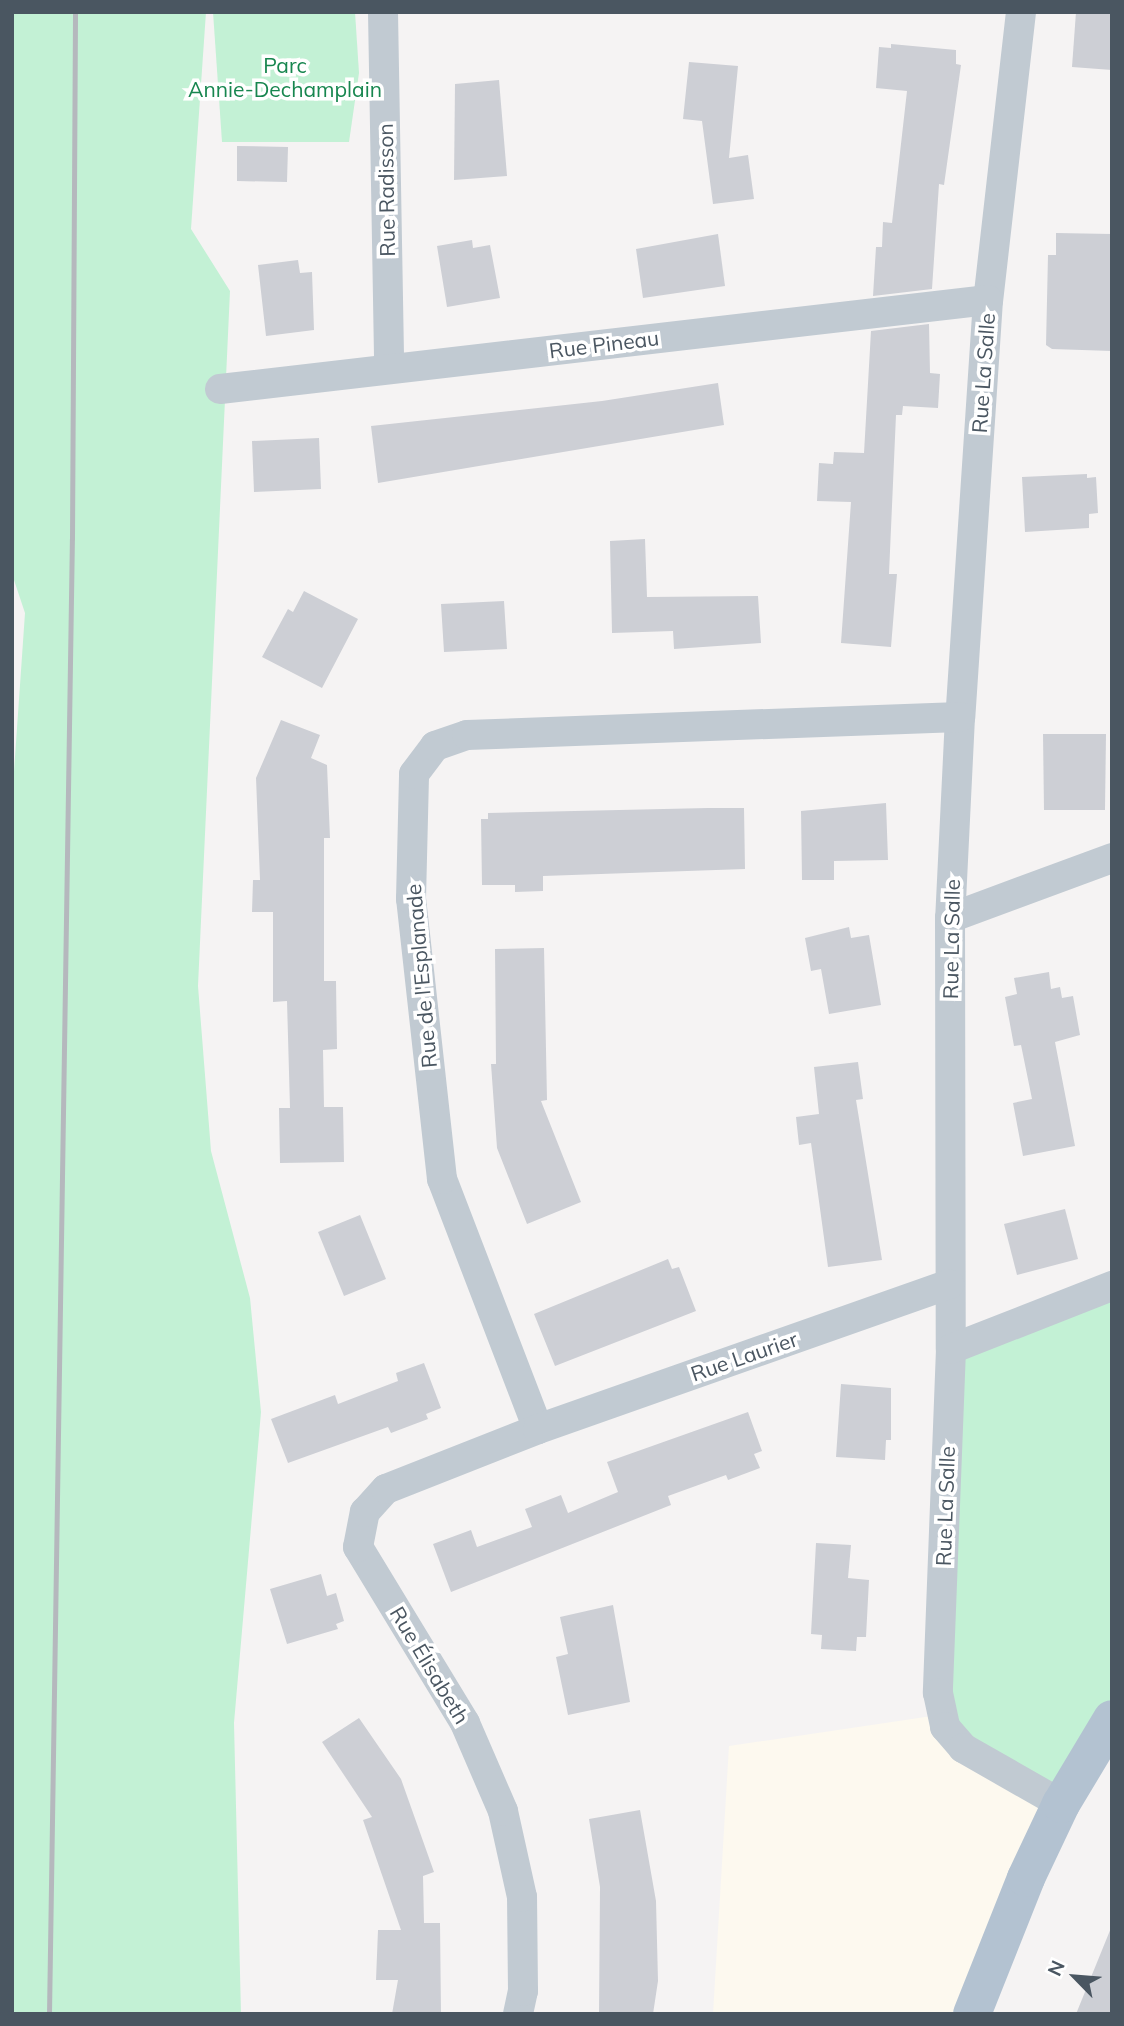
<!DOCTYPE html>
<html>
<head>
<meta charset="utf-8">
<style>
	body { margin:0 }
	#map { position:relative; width:1124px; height:2026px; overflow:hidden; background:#f5f3f3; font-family:Mulish,sans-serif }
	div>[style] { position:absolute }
	.commercial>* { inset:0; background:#fdf9ef }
	.green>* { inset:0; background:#c3f1d5 }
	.building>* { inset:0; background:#cdcfd5 }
	.minor>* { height:30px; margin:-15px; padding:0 15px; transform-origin:15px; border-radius:15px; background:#c1cad2 }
	.primary>* { height:38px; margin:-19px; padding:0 19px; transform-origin:19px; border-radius:19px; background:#b3c2d1 }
	.rail>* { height:5px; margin:-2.5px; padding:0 2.5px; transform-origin:2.5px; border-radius:2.5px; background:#b5b8bd }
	span { translate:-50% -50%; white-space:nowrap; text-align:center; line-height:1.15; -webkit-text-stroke:7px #fff; paint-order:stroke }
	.park-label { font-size:21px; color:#17864f }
	.street-label { font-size:21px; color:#4a5661 }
	.frame { position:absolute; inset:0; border:14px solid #4a5661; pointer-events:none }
	.north { position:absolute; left:1040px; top:1942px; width:70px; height:70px; -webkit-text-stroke:5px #fff; paint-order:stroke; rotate:295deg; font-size:19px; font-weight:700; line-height:28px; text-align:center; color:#4a5661 }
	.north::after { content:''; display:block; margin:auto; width:24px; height:32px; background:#4a5661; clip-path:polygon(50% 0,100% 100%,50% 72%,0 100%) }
</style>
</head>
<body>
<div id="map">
	<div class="commercial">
		<div style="clip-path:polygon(939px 1715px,1061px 1804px,972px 2014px,713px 2014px,729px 1746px)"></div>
	</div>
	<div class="green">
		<div style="clip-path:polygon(12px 12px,206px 12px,191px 229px,230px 291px,198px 986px,211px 1151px,250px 1298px,261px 1412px,234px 1723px,241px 2014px,12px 2014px,12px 800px,25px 613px,12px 574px)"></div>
		<div style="clip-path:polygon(213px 12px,355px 12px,359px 73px,349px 142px,222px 142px)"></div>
		<div style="clip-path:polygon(1112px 1286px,1112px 1719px,1061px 1804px,963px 1748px,938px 1693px,951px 1349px)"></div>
	</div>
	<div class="building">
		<div style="clip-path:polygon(1076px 12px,1112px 12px,1112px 70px,1072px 67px)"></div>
		<div style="clip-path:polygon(891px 44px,956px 50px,956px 64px,961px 65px,944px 185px,939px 184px,932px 289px,873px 296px,876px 247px,882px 247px,883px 222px,892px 223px,907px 91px,876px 88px,879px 47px,891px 48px)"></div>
		<div style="clip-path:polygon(689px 62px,738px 66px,729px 158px,748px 155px,754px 199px,713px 204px,702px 121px,683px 119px)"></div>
		<div style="clip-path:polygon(499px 80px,507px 176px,454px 180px,455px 84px)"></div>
		<div style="clip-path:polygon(237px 146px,288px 147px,287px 182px,237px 181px)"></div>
		<div style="clip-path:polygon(1056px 233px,1112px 234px,1112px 351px,1052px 349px,1046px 345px,1048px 255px,1056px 255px)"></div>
		<div style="clip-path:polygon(718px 234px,725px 286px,643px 298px,636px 249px)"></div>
		<div style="clip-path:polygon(472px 240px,473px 248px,490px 245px,500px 298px,447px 307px,437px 246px)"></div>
		<div style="clip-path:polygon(298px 260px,300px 273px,312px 272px,314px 330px,266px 336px,258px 265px)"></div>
		<div style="clip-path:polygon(929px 324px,930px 373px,940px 374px,938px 408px,903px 406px,902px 415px,896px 415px,889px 574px,897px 574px,891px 647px,841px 643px,851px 502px,817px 501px,819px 463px,833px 464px,834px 452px,864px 453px,871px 331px)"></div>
		<div style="clip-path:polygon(718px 383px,724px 425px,378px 483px,371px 426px,602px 401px)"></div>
		<div style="clip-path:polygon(319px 438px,321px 489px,254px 492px,252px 441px)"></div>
		<div style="clip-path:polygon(1087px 474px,1087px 478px,1096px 477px,1098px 513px,1089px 514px,1089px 528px,1025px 532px,1022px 477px)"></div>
		<div style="clip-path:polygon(645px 539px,647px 597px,758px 596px,761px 643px,674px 649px,673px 631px,612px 633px,610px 541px)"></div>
		<div style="clip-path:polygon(304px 591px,358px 619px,322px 688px,262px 657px,288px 609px,293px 612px)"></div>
		<div style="clip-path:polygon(504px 601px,507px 649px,444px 652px,441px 604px)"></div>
		<div style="clip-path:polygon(281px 720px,320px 735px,311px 758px,327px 765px,330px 838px,324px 838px,324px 981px,336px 981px,337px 1049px,323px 1050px,324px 1107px,343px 1107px,344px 1162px,280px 1163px,279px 1108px,290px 1108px,287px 1001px,273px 1002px,273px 912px,252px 912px,253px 880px,260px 880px,256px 778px)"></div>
		<div style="clip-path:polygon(1043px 734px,1106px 734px,1105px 810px,1044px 810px)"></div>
		<div style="clip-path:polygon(886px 803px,888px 860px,834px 861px,834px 880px,802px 880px,801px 811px)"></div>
		<div style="clip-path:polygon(708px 808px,744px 808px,745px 869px,543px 876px,543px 891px,515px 892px,515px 885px,482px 885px,481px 819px,488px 819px,488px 813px)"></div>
		<div style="clip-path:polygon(849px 927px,851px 938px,869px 935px,881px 1005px,829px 1014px,821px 969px,811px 971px,805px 938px)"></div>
		<div style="clip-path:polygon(544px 948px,547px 1100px,541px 1101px,581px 1202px,527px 1224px,497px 1148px,491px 1064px,496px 1064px,495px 949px)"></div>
		<div style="clip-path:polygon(1049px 972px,1051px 989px,1060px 987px,1062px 998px,1073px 996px,1080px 1035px,1055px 1042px,1075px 1146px,1023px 1156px,1013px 1103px,1032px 1099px,1021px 1045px,1014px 1046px,1005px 997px,1017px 994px,1014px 978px)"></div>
		<div style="clip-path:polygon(858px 1062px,863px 1099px,856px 1100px,882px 1260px,828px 1267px,811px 1143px,799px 1145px,796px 1117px,819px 1114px,814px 1067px)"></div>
		<div style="clip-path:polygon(1065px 1209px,1078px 1259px,1017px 1275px,1004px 1224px)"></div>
		<div style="clip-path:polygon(360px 1215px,386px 1279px,344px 1296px,318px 1232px)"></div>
		<div style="clip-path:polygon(668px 1259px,672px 1269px,679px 1267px,696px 1311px,555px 1366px,534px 1314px)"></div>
		<div style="clip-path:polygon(424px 1363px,441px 1408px,426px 1414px,428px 1419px,391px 1433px,388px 1427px,288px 1463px,271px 1419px,335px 1395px,338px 1404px,398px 1381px,396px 1373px)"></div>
		<div style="clip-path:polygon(841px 1384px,891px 1388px,891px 1440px,886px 1440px,885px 1460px,836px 1457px)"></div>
		<div style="clip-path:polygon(748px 1412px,762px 1451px,754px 1454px,760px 1468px,728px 1480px,726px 1475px,668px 1496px,671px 1505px,451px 1592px,433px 1544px,471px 1530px,477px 1547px,532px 1527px,525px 1509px,561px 1495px,568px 1513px,618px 1492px,607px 1462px)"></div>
		<div style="clip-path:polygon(816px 1543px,851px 1545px,848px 1578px,869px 1580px,866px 1637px,857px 1637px,856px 1651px,821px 1649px,822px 1635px,811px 1634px)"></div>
		<div style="clip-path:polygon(321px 1574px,327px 1596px,336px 1593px,344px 1621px,336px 1624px,338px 1629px,287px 1644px,270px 1589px)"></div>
		<div style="clip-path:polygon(613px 1605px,630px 1702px,568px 1715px,556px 1657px,568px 1654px,560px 1617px)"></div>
		<div style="clip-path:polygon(359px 1718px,401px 1779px,434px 1872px,423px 1876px,424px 1923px,440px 1923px,441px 2014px,392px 2014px,398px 1980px,376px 1980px,378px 1930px,401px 1930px,363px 1820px,372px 1817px,322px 1742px)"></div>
		<div style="clip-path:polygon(640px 1810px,656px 1901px,658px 1981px,653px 2014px,599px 2014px,600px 1887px,589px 1819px)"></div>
		<div style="clip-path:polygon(1111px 1928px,1112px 2014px,1076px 2014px)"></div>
	</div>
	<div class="minor">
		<div style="left:383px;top:12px;width:357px;rotate:89deg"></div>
		<div style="left:1021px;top:12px;width:290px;rotate:96.5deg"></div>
		<div style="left:988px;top:300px;width:418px;rotate:93.8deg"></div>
		<div style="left:960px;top:717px;width:201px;rotate:92.8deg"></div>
		<div style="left:950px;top:918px;width:431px;rotate:89.9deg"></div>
		<div style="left:951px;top:1349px;width:344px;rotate:92.2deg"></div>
		<div style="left:938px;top:1693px;width:35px;rotate:78deg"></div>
		<div style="left:945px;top:1727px;width:28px;rotate:49deg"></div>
		<div style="left:963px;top:1748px;width:113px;rotate:29.7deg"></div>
		<div style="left:220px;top:389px;width:773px;rotate:-6.61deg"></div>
		<div style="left:950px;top:918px;width:173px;rotate:-20.3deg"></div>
		<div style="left:951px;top:1349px;width:173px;rotate:-21.4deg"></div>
		<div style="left:538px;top:1429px;width:268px;rotate:-111deg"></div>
		<div style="left:442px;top:1179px;width:282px;rotate:-96.3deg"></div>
		<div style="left:411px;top:899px;width:125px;rotate:-88.6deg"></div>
		<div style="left:414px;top:774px;width:35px;rotate:-53deg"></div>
		<div style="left:435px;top:746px;width:34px;rotate:-19deg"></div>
		<div style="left:467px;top:735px;width:493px;rotate:-2.1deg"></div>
		<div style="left:518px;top:2014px;width:24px;rotate:-78deg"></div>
		<div style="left:523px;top:1991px;width:94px;rotate:-90.6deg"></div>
		<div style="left:522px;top:1897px;width:88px;rotate:-102.5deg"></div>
		<div style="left:503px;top:1811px;width:96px;rotate:-113.4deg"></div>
		<div style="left:465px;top:1723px;width:206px;rotate:-121.3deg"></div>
		<div style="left:358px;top:1547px;width:36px;rotate:-79deg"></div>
		<div style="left:365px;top:1512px;width:31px;rotate:-48deg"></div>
		<div style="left:386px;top:1489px;width:163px;rotate:-21.5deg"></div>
		<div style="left:538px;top:1429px;width:436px;rotate:-19.4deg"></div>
	</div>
	<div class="primary">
		<div style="left:972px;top:2014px;width:146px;rotate:-68.3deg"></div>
		<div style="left:1026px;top:1878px;width:82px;rotate:-64.7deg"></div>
		<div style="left:1061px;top:1804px;width:99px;rotate:-59deg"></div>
	</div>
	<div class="rail">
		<div style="left:49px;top:2014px;width:1476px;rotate:-89.11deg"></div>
		<div style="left:72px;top:538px;width:526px;rotate:-89.67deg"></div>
	</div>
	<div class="park-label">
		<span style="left:285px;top:77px">Parc<br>Annie-Dechamplain</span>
	</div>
	<div class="street-label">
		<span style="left:386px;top:190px;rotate:-91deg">Rue Radisson</span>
		<span style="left:604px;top:344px;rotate:-7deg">Rue Pineau</span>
		<span style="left:983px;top:373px;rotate:-86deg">Rue La Salle</span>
		<span style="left:951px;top:939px;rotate:-89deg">Rue La Salle</span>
		<span style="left:421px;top:976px;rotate:-95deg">Rue de l'Esplanade</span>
		<span style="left:744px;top:1356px;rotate:-19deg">Rue Laurier</span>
		<span style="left:945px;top:1506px;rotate:-88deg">Rue La Salle</span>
		<span style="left:430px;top:1665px;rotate:59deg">Rue Élisabeth</span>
	</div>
	<div class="frame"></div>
	<div class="north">N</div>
</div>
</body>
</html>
